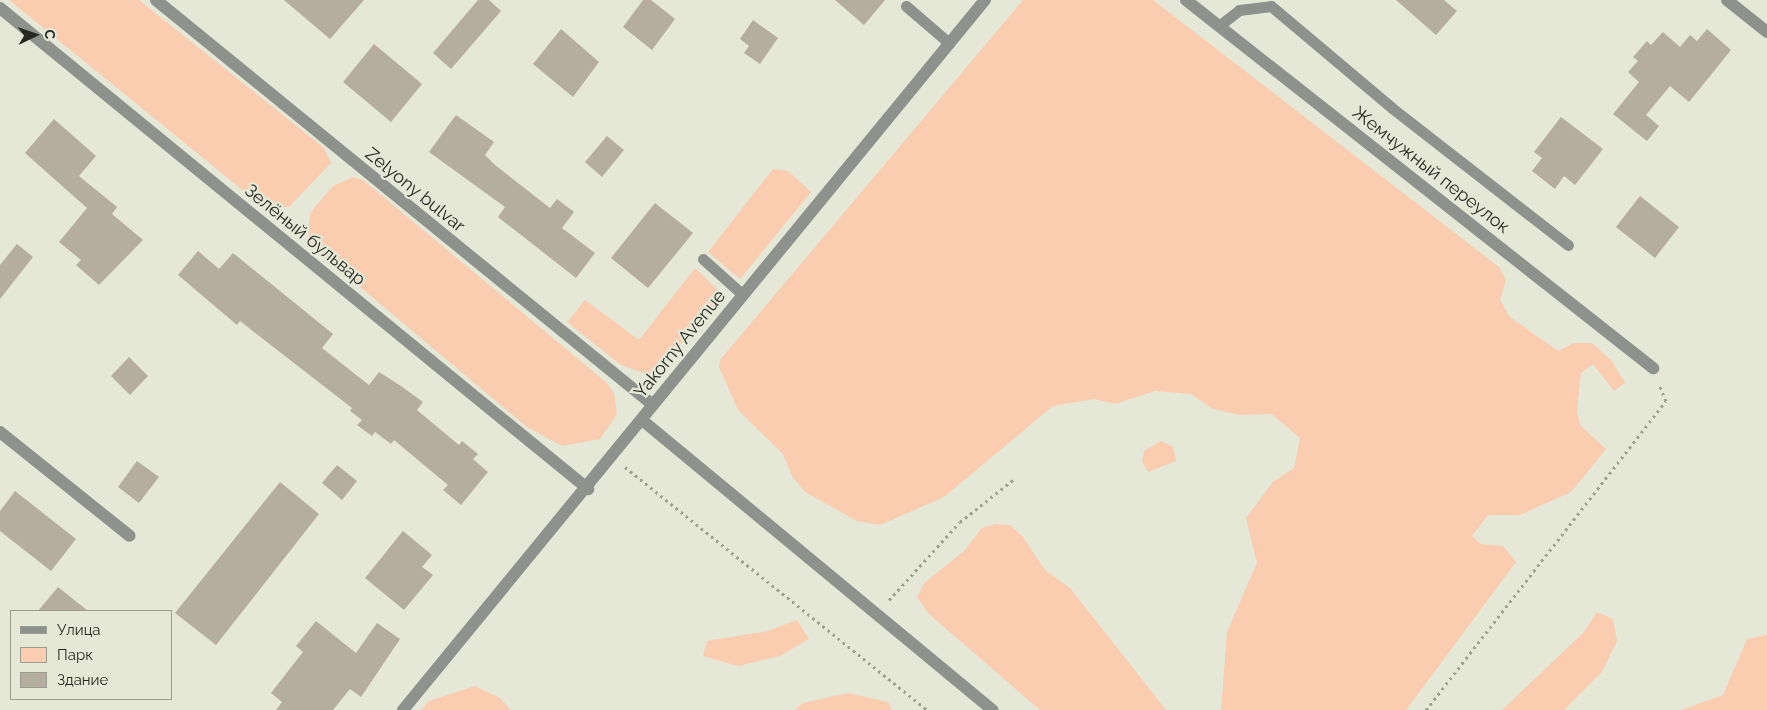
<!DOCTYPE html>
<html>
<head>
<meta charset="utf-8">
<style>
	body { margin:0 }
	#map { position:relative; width:1767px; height:710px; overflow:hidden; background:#e5e8d7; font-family:Raleway,sans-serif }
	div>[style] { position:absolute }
	.green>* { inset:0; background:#faccb0 }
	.building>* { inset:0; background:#b5ae9f }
	.path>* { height:3px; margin-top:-1.5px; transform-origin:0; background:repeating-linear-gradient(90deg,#9d9f92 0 2.5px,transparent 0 6.5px) }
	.lane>* { height:11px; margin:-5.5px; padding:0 5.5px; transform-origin:5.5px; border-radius:5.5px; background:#8d928d }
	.street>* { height:12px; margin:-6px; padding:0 6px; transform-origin:6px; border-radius:6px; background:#8d928d }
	span { translate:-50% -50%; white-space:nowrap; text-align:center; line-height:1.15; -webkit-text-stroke:4.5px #e5e8d7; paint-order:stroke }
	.street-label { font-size:18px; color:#282923 }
	.legend { position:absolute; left:10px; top:610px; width:162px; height:90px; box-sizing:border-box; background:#e5e8d7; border:1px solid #999c8f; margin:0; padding:6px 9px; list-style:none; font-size:15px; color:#282923 }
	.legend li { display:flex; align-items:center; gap:10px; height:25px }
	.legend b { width:25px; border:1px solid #999c8f }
	.north { position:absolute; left:10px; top:10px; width:50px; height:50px; -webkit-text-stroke:4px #e5e8d7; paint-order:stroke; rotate:87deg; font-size:14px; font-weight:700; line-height:20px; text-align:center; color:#282923 }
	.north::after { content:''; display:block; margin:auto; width:18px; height:22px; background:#282923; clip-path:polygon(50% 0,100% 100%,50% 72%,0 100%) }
</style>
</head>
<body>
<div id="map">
	<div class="green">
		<div style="clip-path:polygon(9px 0,139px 0,324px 148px,331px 163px,289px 207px,262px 206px)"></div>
		<div style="clip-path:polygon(1023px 0,1153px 0,1499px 267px,1506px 280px,1500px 300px,1510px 317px,1558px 351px,1574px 343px,1592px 343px,1612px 361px,1625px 383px,1614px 391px,1593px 364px,1581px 373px,1577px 411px,1580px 425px,1606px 449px,1571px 492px,1520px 515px,1488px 515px,1472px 536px,1481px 544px,1503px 546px,1516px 562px,1406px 710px,1221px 710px,1227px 632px,1257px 563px,1246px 518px,1273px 482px,1294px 468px,1300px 438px,1272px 414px,1240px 415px,1213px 409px,1191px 394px,1155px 391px,1115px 404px,1094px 399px,1053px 406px,944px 497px,880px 525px,857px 521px,805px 492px,792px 476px,783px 454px,738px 410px,719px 367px,720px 360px)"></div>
		<div style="clip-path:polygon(773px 169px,788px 171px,811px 192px,740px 279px,708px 252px)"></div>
		<div style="clip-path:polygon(353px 177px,363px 180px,607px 383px,614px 393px,617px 414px,600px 439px,562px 446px,527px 427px,316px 250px,308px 238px,310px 213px,333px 186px)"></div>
		<div style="clip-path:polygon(695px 268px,723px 295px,656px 372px,646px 374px,621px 365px,567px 322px,585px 300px,639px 340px)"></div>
		<div style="clip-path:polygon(1161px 441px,1173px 447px,1176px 461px,1148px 472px,1142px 461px,1144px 451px)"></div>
		<div style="clip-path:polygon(996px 524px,1010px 525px,1023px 537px,1045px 570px,1070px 588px,1166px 710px,1040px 710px,929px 614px,917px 597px,924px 583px,964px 551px,982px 528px)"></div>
		<div style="clip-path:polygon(1597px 612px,1613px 619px,1617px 641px,1602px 672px,1564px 710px,1502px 710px,1584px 632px)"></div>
		<div style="clip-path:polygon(797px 620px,809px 639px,780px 656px,738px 666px,703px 656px,707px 641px,768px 631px)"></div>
		<div style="clip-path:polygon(1767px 635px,1767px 710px,1681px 710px,1723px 695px,1747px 639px)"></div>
		<div style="clip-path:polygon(475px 686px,500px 698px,511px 710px,421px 710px,429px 701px)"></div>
		<div style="clip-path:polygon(848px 693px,888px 702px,892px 710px,795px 710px,803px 703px)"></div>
	</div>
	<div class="building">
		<div style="clip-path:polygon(284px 0,364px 0,330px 39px)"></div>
		<div style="clip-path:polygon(478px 0,489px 0,501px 11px,451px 69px,433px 53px)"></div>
		<div style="clip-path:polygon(643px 0,651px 0,675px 19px,652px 50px,623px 27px)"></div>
		<div style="clip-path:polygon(835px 0,885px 0,864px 25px)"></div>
		<div style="clip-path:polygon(1396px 0,1444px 0,1457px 11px,1436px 35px)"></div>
		<div style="clip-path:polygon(753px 20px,778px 38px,760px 64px,744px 53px,749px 46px,740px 39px)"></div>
		<div style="clip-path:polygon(561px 29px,599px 62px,573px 97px,533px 64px)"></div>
		<div style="clip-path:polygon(1707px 29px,1731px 50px,1689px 102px,1670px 86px,1646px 115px,1659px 126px,1647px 141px,1613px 114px,1639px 82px,1628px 72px,1638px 61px,1633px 57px,1647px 41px,1651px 45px,1663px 32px,1680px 47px,1690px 35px,1697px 41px)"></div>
		<div style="clip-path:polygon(374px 44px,422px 84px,391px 122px,343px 82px)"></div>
		<div style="clip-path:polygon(456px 115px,494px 142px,485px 155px,495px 165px,550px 208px,557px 199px,574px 212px,562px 228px,595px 253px,576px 278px,498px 217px,505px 207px,429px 152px)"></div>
		<div style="clip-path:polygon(1561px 117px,1603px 149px,1575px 185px,1564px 176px,1555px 189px,1532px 171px,1542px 158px,1534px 152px)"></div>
		<div style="clip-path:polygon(54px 119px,96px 156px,79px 176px,117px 207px,112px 214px,143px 240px,99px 285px,76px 265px,81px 260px,59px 242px,87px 208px,25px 153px)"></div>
		<div style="clip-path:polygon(607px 136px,624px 150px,602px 177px,585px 162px)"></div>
		<div style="clip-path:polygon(1640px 196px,1679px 227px,1655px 258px,1616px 227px)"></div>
		<div style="clip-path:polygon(655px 203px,693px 233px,648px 288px,611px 258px)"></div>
		<div style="clip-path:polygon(17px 244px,33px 257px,0 299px,0 265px)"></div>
		<div style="clip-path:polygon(198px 251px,219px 269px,233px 253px,333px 334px,322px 348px,369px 385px,379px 372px,401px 386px,423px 402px,417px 410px,459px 445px,462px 441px,478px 454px,473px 459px,488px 472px,461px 505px,443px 490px,448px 485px,394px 440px,391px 444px,375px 432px,372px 436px,357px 425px,362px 420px,350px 411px,352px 408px,240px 321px,237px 325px,178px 275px)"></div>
		<div style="clip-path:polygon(129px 357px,148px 376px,130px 395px,111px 376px)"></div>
		<div style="clip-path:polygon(137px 461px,159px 477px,139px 503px,118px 487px)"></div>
		<div style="clip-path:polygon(337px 465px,357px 481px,342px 500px,322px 483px)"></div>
		<div style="clip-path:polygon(280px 482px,319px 514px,216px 645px,175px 613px)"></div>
		<div style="clip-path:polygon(15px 491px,76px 539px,51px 571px,0 531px,0 511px)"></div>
		<div style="clip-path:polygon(403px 531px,432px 555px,422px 567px,433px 575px,404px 610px,365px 578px)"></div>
		<div style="clip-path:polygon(58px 587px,88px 611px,38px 611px)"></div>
		<div style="clip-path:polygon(316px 621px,356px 653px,377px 623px,400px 639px,361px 697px,350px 689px,333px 710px,276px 710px,282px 702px,271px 693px,303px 652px,296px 646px)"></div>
	</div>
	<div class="path">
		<div style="left:625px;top:467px;width:388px;rotate:38.8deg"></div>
		<div style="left:889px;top:600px;width:105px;rotate:-47.7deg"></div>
		<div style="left:960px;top:522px;width:68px;rotate:-38.4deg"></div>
		<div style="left:1426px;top:710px;width:391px;rotate:-52.2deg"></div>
		<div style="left:1666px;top:401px;width:18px;rotate:-112deg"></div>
	</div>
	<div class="lane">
		<div style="left:906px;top:6px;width:57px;rotate:40.7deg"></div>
		<div style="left:1220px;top:25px;width:24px;rotate:-38deg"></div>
		<div style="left:1239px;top:10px;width:32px;rotate:-7deg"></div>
		<div style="left:1271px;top:6px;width:158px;rotate:40.1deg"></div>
		<div style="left:1392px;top:108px;width:223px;rotate:37.9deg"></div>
		<div style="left:703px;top:259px;width:52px;rotate:41.9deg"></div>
	</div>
	<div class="street">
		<div style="left:156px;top:0;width:641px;rotate:39.18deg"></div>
		<div style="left:1186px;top:0;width:595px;rotate:38.24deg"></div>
		<div style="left:1727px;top:0;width:51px;rotate:38.7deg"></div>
		<div style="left:0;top:8px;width:760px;rotate:39.28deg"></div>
		<div style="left:642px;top:420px;width:455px;rotate:39.6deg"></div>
		<div style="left:0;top:432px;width:166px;rotate:38.7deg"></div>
		<div style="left:403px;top:710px;width:918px;rotate:-50.66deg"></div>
	</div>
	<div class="street-label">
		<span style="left:1431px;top:170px;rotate:38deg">Жемчужный переулок</span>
		<span style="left:415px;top:190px;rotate:39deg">Zelyony bulvar</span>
		<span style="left:305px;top:235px;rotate:39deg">Зелёный бульвар</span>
		<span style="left:680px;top:344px;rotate:-51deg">Yakorny Avenue</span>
	</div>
	<ul class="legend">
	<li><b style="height:6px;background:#8d928d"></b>Улица</li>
	<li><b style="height:14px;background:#faccb0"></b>Парк</li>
	<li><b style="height:14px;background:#b5ae9f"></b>Здание</li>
	</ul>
	<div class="north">С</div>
</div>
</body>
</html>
